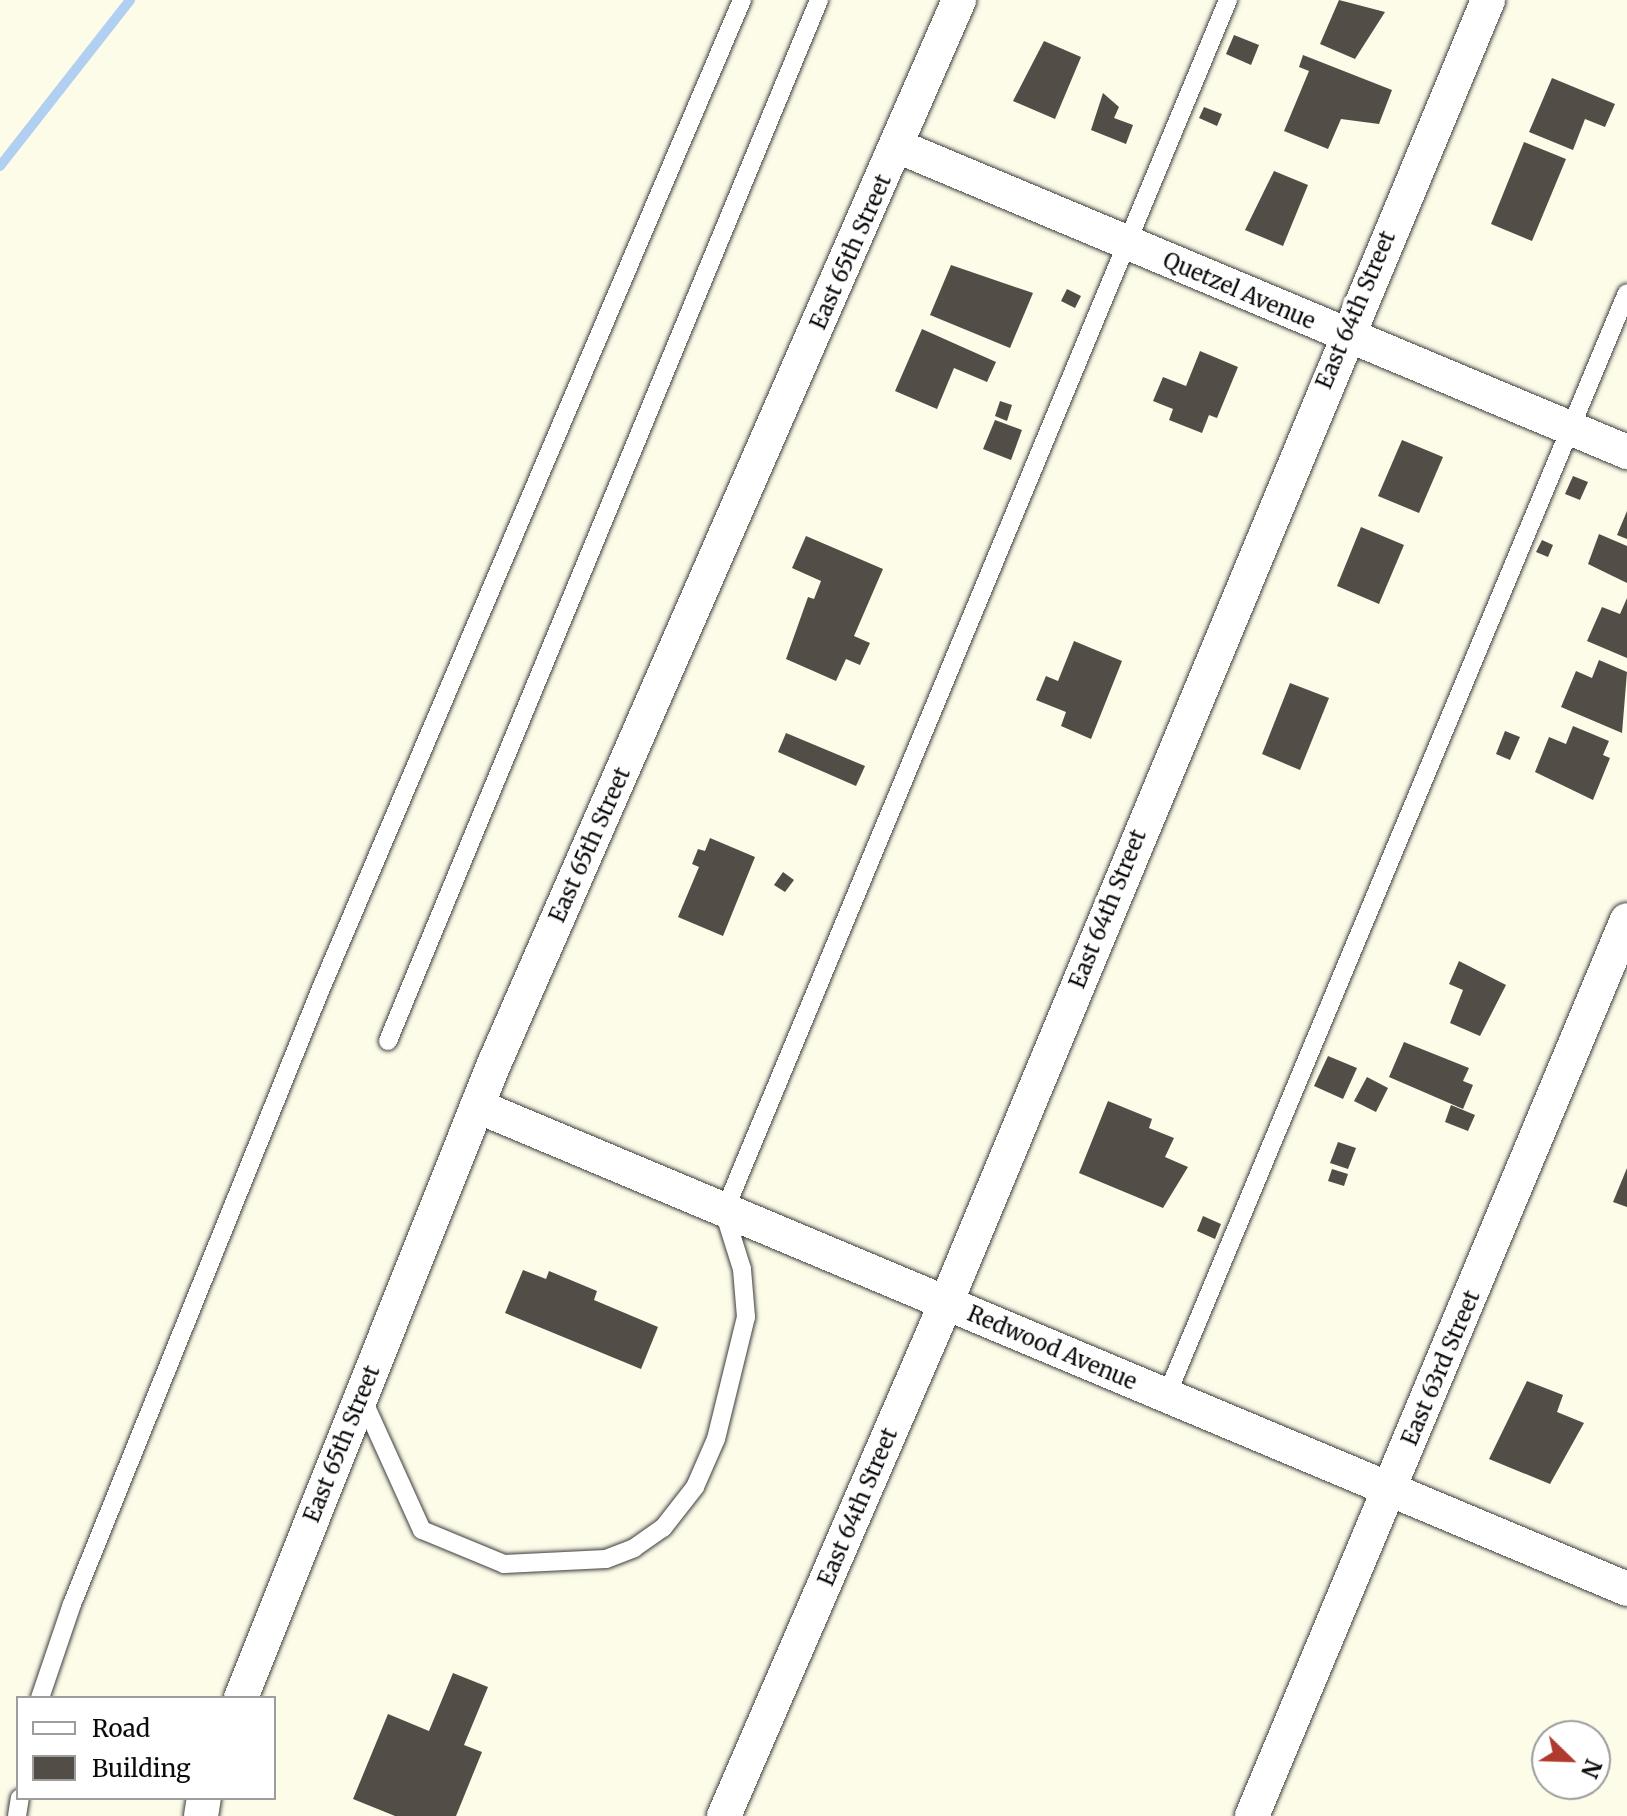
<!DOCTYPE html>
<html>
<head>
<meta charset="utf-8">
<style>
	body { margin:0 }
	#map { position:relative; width:1627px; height:1816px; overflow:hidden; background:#fdfce9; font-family:Merriweather,serif }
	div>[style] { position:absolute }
	.stream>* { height:10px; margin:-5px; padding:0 5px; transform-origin:5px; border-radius:5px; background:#b1d0f1 }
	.building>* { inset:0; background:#524d47 }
	.roads { filter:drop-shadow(0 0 2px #3d3d3d) drop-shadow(0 0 2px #3d3d3d) }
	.lane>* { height:18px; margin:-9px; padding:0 9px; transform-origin:9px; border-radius:9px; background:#fff }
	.street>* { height:34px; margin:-17px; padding:0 17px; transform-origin:17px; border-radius:17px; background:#fff }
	span { translate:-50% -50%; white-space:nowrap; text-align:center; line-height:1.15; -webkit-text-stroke:8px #fff; paint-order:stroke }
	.street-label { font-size:22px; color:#0a0a0a }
	.legend { position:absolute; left:16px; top:1696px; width:260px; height:104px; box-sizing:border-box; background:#fff; border:2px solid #9d9d9d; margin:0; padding:10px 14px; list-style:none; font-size:24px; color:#0a0a0a }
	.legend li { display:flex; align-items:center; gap:16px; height:40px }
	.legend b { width:40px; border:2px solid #9d9d9d }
	.north { position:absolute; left:1531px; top:1720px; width:80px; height:80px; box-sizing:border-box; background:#fff; border:2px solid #9d9d9d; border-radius:50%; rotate:113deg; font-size:22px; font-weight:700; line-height:32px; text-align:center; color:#0a0a0a }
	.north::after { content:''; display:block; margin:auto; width:28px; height:36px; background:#af3a2d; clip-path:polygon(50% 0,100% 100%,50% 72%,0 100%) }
</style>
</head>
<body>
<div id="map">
	<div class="stream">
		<div style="left:0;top:166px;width:211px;rotate:-51.9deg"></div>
	</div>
	<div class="building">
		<div style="clip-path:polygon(1339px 0,1385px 12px,1355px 59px,1320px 44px)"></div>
		<div style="clip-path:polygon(1234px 35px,1259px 45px,1251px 65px,1226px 54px)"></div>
		<div style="clip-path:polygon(1044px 41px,1081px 57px,1055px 119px,1013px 101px)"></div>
		<div style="clip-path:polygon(1303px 55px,1392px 90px,1379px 124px,1341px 119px,1328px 149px,1284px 131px,1309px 71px,1299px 67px)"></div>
		<div style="clip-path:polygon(1552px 78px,1615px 104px,1605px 127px,1585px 119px,1573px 150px,1529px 132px)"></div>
		<div style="clip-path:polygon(1103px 93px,1119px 107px,1114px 118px,1133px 125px,1126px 144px,1091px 130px)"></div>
		<div style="clip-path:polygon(1204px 107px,1222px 114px,1217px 126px,1199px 118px)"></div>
		<div style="clip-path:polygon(1524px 142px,1566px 159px,1532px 241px,1491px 224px)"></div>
		<div style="clip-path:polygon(1274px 171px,1308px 185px,1283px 246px,1245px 230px)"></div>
		<div style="clip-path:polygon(951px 265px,1033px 293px,1010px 348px,930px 315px)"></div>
		<div style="clip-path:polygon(1067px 289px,1081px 296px,1075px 308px,1061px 301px)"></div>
		<div style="clip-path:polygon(922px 329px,996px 362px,987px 382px,954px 368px,937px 409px,895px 391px)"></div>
		<div style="clip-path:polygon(1200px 351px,1238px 367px,1217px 418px,1209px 415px,1202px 433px,1169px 420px,1173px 409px,1153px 401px,1163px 377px,1186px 386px)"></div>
		<div style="clip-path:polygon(1000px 401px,1012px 405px,1007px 421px,995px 416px)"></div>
		<div style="clip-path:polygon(995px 420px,1022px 430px,1011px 460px,983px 449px)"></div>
		<div style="clip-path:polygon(1402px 440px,1443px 457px,1419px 513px,1378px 496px)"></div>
		<div style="clip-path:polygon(1573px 476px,1588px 482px,1580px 500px,1565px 494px)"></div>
		<div style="clip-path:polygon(1627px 511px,1627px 539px,1617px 535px)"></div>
		<div style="clip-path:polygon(1361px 527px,1404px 545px,1379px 604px,1337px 586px)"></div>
		<div style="clip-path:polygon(1599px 534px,1627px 546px,1627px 583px,1588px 564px)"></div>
		<div style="clip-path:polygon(806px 536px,883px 569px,854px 636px,870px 643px,860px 665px,846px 659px,836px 681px,786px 659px,808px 597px,814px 599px,821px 581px,792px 568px)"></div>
		<div style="clip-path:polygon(1542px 540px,1553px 545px,1548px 557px,1536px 552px)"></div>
		<div style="clip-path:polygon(1627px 598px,1627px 658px,1587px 641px,1602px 607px,1620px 614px)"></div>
		<div style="clip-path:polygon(1074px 641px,1122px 661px,1091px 739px,1061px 726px,1066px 712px,1036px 700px,1046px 676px,1058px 681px)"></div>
		<div style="clip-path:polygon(1599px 660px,1627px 672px,1622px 733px,1561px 707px,1576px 671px,1592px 678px)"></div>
		<div style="clip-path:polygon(1290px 683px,1329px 698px,1300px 770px,1262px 754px)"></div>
		<div style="clip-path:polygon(1573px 726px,1609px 741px,1603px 755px,1610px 758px,1593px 800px,1535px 772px,1549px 737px,1566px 744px)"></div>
		<div style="clip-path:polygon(1505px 731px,1520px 737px,1510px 760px,1496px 754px)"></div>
		<div style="clip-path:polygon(786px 733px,865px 766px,856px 786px,778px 752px)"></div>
		<div style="clip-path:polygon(710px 838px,755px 857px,723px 936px,678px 917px,699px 867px,692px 864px,698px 849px,705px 851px)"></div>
		<div style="clip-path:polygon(783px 872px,794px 880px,785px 892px,774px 885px)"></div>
		<div style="clip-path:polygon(1459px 961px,1506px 985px,1480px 1036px,1450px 1023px,1463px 990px,1449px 984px)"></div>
		<div style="clip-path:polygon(1404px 1042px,1469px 1068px,1463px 1081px,1473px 1085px,1463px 1109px,1389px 1077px)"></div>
		<div style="clip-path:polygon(1328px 1056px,1357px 1068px,1343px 1099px,1314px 1086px)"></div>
		<div style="clip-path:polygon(1367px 1077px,1388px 1088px,1376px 1112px,1354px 1101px)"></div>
		<div style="clip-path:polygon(1108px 1101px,1152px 1119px,1149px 1128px,1174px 1138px,1165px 1157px,1188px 1167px,1163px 1208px,1079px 1173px)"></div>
		<div style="clip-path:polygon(1451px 1105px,1475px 1115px,1468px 1131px,1445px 1122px)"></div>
		<div style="clip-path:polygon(1338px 1142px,1356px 1148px,1348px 1169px,1330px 1163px)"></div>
		<div style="clip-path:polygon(1627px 1168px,1627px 1207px,1613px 1202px)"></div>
		<div style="clip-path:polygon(1332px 1169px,1348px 1174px,1344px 1186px,1328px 1181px)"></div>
		<div style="clip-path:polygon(1203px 1216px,1221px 1224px,1215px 1239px,1197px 1231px)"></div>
		<div style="clip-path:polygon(523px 1270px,546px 1279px,549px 1271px,597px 1291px,594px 1300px,658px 1327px,641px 1369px,505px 1313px)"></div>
		<div style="clip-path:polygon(1527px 1381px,1563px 1395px,1557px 1412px,1584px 1423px,1550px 1484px,1489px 1459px)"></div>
		<div style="clip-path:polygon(453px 1673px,488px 1687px,464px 1745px,482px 1752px,456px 1816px,395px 1816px,353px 1799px,388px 1714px,429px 1731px)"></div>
	</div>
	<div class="roads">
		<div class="lane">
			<div style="left:388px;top:1041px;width:1127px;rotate:-67.51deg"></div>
			<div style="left:1166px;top:1397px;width:1196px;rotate:-67.34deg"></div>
			<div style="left:362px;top:1398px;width:145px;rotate:65.6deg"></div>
			<div style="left:422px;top:1530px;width:89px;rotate:22.5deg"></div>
			<div style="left:504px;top:1564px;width:102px;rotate:-2.8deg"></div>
			<div style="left:606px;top:1559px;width:30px;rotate:-21deg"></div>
			<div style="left:634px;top:1548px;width:35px;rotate:-35deg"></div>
			<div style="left:663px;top:1528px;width:52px;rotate:-52deg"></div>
			<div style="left:695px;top:1487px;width:52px;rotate:-66.4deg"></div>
			<div style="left:716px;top:1439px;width:126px;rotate:-76.2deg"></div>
			<div style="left:746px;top:1317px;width:48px;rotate:-94.8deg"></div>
			<div style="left:742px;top:1269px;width:60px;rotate:-107.5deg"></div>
			<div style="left:724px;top:1212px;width:1313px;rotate:-67.42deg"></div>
			<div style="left:40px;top:1698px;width:99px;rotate:-71.2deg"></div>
			<div style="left:72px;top:1604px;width:667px;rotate:-67.98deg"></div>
			<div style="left:322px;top:986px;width:1072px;rotate:-66.93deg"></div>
			<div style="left:17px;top:1816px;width:18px;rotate:-81deg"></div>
		</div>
		<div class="street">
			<div style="left:897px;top:146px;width:792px;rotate:22.74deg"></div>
			<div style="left:477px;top:1106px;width:1247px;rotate:22.78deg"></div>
			<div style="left:241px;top:1698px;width:683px;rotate:-68.25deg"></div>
			<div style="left:494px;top:1064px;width:1161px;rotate:-66.39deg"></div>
			<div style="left:201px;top:1816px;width:18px;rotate:-81deg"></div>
			<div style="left:724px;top:1816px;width:559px;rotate:-66.6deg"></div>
			<div style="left:946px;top:1303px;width:1411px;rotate:-67.41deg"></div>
			<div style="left:1252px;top:1816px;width:971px;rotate:-67.29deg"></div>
		</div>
	</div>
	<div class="street-label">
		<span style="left:851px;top:252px;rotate:-66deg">East 65th Street</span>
		<span style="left:1239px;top:291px;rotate:23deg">Quetzel Avenue</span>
		<span style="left:1356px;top:310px;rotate:-67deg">East 64th Street</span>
		<span style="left:590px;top:845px;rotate:-66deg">East 65th Street</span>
		<span style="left:1108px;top:909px;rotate:-68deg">East 64th Street</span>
		<span style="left:1052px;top:1348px;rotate:23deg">Redwood Avenue</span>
		<span style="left:1441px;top:1368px;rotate:-67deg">East 63rd Street</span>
		<span style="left:342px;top:1444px;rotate:-68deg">East 65th Street</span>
		<span style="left:858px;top:1507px;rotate:-67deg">East 64th Street</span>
	</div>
	<ul class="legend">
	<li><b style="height:10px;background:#fff"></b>Road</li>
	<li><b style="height:22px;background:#524d47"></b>Building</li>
	</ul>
	<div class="north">N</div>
</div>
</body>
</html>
